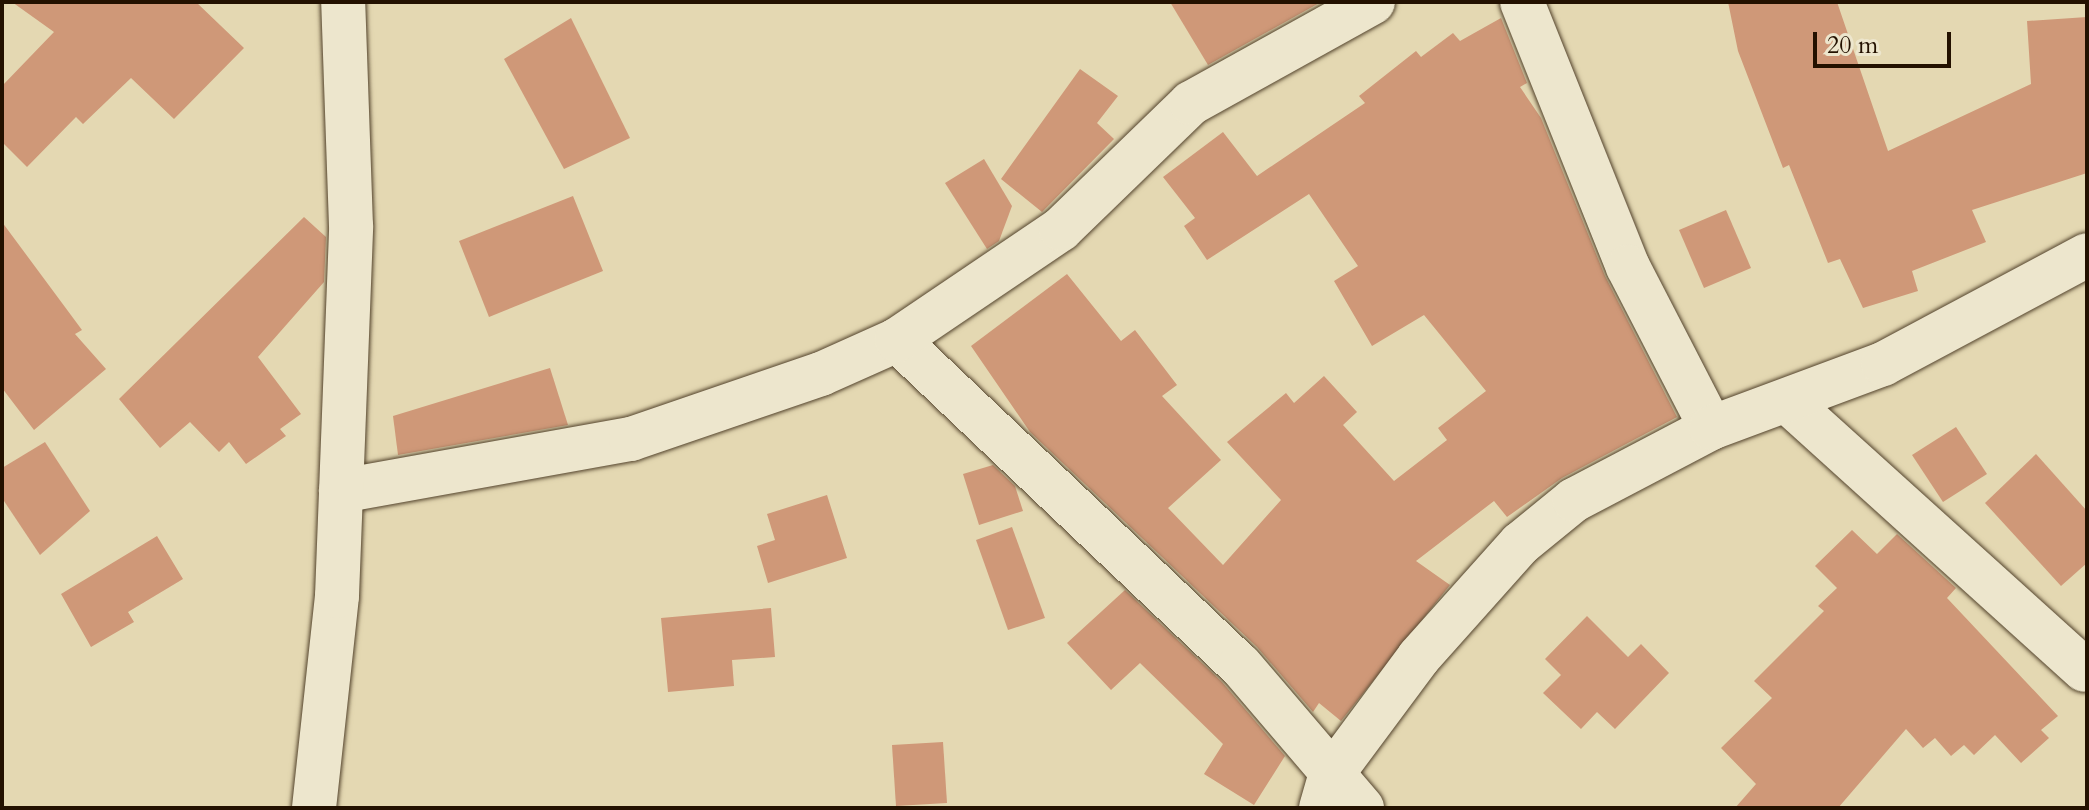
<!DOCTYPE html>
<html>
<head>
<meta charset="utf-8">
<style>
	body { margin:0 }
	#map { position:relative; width:2089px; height:810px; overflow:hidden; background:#e4d8b2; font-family:Cardo,serif }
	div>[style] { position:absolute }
	.building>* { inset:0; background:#cf9878 }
	.roads { filter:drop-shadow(0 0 2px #53432c) drop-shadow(0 0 2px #53432c) }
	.street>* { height:44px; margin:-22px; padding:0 22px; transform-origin:22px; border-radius:22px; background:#ede6cd }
	.secondary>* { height:44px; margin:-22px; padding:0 22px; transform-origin:22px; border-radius:22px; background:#ede6cd }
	span { translate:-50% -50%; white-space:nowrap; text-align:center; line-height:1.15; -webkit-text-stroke:7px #ede6cd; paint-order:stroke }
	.frame { position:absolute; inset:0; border:4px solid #231100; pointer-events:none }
	.scale { position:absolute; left:1813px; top:32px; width:138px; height:36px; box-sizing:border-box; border:4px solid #231100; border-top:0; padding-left:10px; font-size:24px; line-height:28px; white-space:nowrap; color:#231100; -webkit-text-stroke:6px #ede6cd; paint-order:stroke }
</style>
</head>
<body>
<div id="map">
	<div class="building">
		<div style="clip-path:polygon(12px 2px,196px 2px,244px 48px,174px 119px,131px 78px,83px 124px,76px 117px,27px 167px,2px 142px,2px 86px,54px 32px)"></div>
		<div style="clip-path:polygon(1170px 2px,1321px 2px,1208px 65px)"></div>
		<div style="clip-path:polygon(1728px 2px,1837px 2px,1888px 151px,2031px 84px,2027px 21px,2087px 17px,2087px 173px,1972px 210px,1986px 242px,1912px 271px,1918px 291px,1863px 308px,1840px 259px,1828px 263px,1789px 165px,1783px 168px,1738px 51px)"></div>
		<div style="clip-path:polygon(571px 18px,630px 138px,564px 169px,504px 59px)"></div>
		<div style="clip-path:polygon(1501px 18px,1527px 83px,1520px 87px,1541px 118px,1605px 276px,1677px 417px,1562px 478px,1507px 517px,1494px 501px,1416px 561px,1450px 585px,1341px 721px,1319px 703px,1313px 712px,1257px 647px,1030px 432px,971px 346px,1067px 274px,1121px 341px,1135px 330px,1177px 385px,1162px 396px,1221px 460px,1168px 508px,1223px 565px,1281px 500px,1227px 442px,1286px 393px,1294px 403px,1324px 376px,1357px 412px,1343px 425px,1394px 481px,1447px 440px,1438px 428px,1486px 391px,1424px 315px,1372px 346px,1334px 281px,1358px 266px,1309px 194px,1207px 260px,1184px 226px,1195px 218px,1163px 177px,1223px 132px,1257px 176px,1365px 103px,1359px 96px,1416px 51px,1421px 57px,1453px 33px,1460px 41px)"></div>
		<div style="clip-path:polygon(1080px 69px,1118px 96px,1097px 123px,1114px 139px,1042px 212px,1001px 179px)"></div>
		<div style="clip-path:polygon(984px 159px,1012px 206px,999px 241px,987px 249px,945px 183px)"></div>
		<div style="clip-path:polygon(573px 196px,603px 271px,489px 317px,459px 241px)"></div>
		<div style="clip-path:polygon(1726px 210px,1751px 268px,1704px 288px,1679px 230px)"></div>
		<div style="clip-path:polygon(304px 217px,326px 237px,324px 282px,258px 357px,301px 414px,280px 429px,286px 436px,246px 464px,229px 442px,219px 452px,190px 422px,160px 448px,119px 399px)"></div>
		<div style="clip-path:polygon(2px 222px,82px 330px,75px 334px,106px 369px,34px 430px,2px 388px)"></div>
		<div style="clip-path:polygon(550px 368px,568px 425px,398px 455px,393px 416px)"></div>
		<div style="clip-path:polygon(1956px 427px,1987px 474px,1943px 502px,1912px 455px)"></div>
		<div style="clip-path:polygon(45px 442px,90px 511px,40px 555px,2px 498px,2px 468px)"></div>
		<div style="clip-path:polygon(2036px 454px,2087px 511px,2087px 563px,2061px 586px,1985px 503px)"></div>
		<div style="clip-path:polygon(993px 465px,1015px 486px,1023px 511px,979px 525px,963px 474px)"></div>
		<div style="clip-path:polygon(827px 495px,847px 558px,768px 583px,757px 546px,775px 540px,767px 514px)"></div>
		<div style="clip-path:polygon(1012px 527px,1045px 618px,1008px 630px,976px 540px)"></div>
		<div style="clip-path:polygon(1852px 530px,1877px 554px,1897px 534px,1956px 588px,1947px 598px,2058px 716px,2041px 730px,2049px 738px,2021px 763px,1995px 735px,1974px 755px,1964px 745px,1951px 756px,1935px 738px,1923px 748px,1906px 729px,1838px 808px,1735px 808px,1756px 784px,1721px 748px,1772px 698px,1754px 681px,1824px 611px,1818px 606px,1837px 588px,1815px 566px)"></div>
		<div style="clip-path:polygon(157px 536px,183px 579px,128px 612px,134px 622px,91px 647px,61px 594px)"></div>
		<div style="clip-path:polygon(1125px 590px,1222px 682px,1285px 756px,1254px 805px,1204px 774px,1223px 744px,1140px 663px,1111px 690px,1067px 643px)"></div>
		<div style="clip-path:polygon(771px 608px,775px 657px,732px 660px,734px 686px,668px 692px,661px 618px)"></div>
		<div style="clip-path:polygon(1587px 616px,1628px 657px,1641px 644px,1669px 673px,1615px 729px,1597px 712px,1581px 729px,1543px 693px,1561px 675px,1545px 659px)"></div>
		<div style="clip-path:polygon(943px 742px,947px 803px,896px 806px,892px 745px)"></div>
	</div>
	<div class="roads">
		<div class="street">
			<div style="left:1522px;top:2px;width:285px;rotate:68.2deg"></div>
			<div style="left:1628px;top:267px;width:181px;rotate:62.7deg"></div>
			<div style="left:897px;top:340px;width:473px;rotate:43.5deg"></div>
			<div style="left:1240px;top:665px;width:188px;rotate:49.5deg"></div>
			<div style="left:1787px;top:401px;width:401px;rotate:42.1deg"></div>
			<div style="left:341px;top:491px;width:295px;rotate:-10.2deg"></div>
			<div style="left:631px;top:439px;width:201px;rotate:-18.9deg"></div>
			<div style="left:821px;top:374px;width:83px;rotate:-24.1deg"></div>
			<div style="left:897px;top:340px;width:198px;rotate:-34.1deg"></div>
			<div style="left:1061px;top:229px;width:181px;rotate:-44.1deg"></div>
			<div style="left:1191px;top:103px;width:208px;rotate:-29deg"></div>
			<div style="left:1321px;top:808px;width:32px;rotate:-74deg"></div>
			<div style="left:1330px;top:777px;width:149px;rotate:-53.4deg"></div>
			<div style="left:1419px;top:657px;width:152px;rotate:-48.2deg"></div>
			<div style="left:1520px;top:544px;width:70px;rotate:-39.2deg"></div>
			<div style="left:1574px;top:500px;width:155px;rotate:-27.7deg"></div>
			<div style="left:1711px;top:428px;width:184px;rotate:-20.4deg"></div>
			<div style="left:1883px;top:364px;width:231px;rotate:-28.1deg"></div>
		</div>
		<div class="secondary">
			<div style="left:314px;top:808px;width:213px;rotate:-83.8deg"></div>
			<div style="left:337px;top:596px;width:370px;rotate:-87.8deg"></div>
			<div style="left:351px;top:226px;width:224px;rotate:-92deg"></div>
		</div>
	</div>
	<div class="frame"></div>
	<div class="scale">20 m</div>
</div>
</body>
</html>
